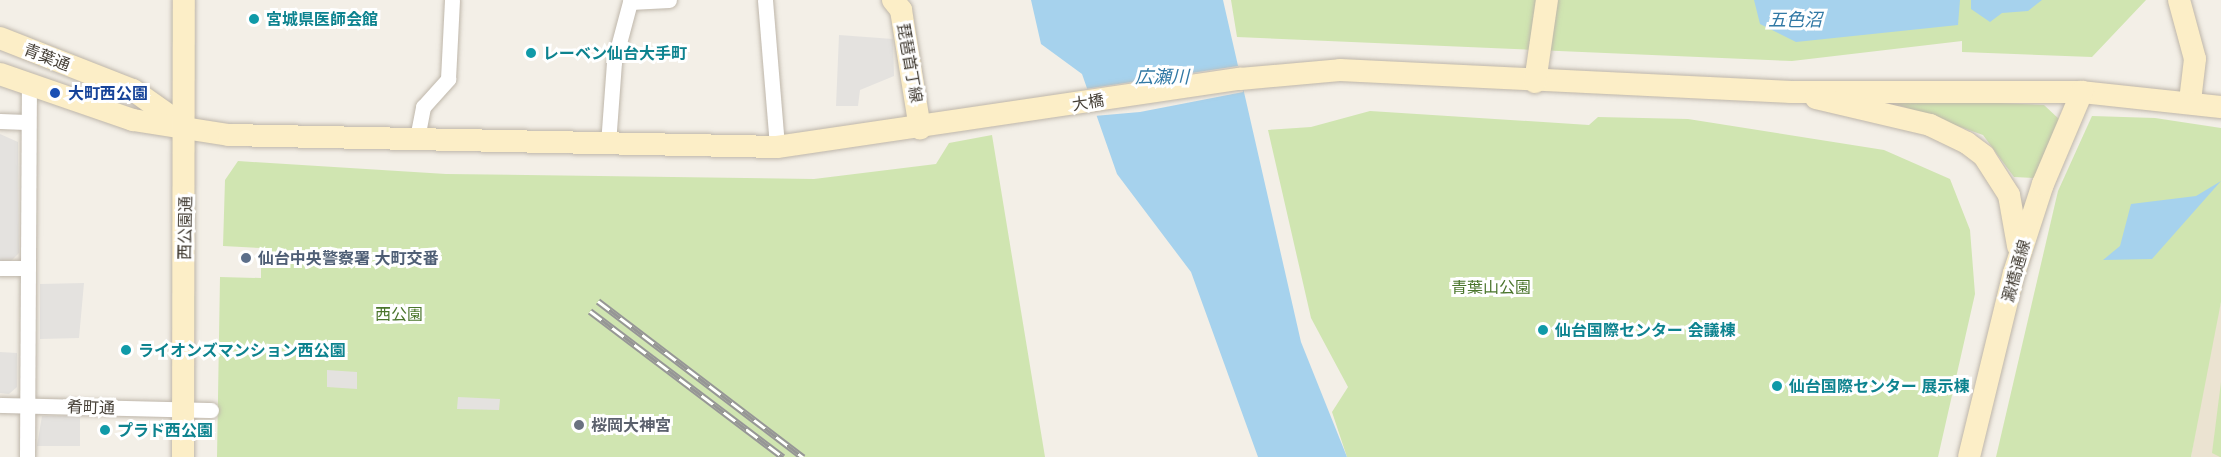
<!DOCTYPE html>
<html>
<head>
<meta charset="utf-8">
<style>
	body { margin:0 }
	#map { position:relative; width:2221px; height:457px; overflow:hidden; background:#f3efe7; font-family:Mulish,"Noto Sans JP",sans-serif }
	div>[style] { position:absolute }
	.education>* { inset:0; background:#ebe3d1 }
	.green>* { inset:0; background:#d0e5b1 }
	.parking>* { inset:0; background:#e4e2df }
	.water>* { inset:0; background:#a6d2ed }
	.pier>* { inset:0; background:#f3efe7 }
	.roads { filter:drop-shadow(0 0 2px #beb6aa) drop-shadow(0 0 2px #beb6aa) }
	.street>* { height:15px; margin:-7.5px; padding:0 7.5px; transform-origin:7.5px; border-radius:7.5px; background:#fff }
	.secondary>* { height:22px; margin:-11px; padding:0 11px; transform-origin:11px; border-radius:11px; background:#fceec7 }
	.rail>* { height:7px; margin-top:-3.5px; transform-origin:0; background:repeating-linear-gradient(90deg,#fff 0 14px,#969696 0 28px); box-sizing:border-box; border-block:2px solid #969696 }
	.dots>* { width:16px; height:16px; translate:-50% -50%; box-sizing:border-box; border:3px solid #fff; border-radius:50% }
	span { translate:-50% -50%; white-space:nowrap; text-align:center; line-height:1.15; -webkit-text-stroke:6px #fff; paint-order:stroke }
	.culture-label { font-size:16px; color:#0d838f; font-weight:700 }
	.left { translate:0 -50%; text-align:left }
	.street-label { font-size:16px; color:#453f36 }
	.transit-label { font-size:16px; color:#164399; font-weight:700 }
	.service-label { font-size:16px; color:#4e5e75; font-weight:700 }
	.park-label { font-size:16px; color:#4a752c }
	.worship-label { font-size:16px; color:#5b616d; font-weight:700 }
	.water-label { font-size:18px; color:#3279a5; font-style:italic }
</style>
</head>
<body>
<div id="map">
	<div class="education">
		<div style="clip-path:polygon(2221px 302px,2221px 457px,2191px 457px,2210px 344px)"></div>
	</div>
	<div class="green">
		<div style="clip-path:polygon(1231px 0,2146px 0,2092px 57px,1962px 52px,1962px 41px,1792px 61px,1237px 37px)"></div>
		<div style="clip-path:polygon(1906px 99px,2044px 105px,2060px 120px,2035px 178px,2014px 177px,1983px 135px,1896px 104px)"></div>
		<div style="clip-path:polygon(1370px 111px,1589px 125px,1598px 117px,1688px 119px,1884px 150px,1950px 179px,1970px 230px,1975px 294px,1938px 457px,1347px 457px,1332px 412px,1348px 387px,1311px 318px,1268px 130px,1311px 127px)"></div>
		<div style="clip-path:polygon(2092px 116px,2155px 118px,2221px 128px,2221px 302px,2191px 457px,1996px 457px,2058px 191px)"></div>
		<div style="clip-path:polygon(992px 135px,1045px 457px,217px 457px,220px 277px,261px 278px,261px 248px,223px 246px,225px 180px,238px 161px,446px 174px,814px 179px,936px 164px,949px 143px)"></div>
		<div style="clip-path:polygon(2221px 382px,2221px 457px,2220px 457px,2212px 453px)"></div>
	</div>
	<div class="parking">
		<div style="clip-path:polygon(839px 35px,893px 39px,894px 76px,860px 90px,858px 106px,836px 106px)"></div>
		<div style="clip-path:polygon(0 134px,18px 142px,19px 253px,11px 261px,0 261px)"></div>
		<div style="clip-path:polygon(84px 283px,79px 338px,40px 339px,40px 284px)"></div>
		<div style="clip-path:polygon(0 352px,17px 353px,17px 387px,9px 394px,0 393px)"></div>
		<div style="clip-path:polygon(327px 370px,357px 372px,357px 389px,327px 387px)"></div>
		<div style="clip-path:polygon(458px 397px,500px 399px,499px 410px,457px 409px)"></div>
		<div style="clip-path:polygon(42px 416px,80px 416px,80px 446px,37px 446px)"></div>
	</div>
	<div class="water">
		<div style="clip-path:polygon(1031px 0,1223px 0,1301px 342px,1347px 457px,1258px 457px,1191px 272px,1117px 174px,1082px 74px,1041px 44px)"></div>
		<div style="clip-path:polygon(1754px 0,1960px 0,1958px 25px,1796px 42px,1760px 24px)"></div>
		<div style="clip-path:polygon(1971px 0,2042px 0,2028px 11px,2002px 13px,1990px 22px,1971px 9px)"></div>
		<div style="clip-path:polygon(2221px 181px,2152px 259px,2103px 260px,2120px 246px,2131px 204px,2196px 196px)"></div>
	</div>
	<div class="pier">
		<div style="clip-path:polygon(1238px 66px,1243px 92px,1140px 112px,1094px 116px,1085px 89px)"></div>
	</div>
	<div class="roads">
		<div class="street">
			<div style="left:765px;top:0;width:147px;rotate:85.3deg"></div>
			<div style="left:0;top:121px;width:26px;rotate:2deg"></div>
			<div style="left:417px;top:138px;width:32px;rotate:-79deg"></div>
			<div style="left:423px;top:107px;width:38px;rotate:-48deg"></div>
			<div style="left:448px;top:79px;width:79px;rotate:-87.1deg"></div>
			<div style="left:608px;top:144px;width:82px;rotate:-85.8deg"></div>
			<div style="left:614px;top:62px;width:62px;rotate:-75.1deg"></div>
			<div style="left:630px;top:2px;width:39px;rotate:-3deg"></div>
			<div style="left:0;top:268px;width:26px"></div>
			<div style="left:0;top:405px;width:211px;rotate:1.4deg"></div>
			<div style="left:27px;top:457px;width:371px;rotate:-89.7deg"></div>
		</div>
		<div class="secondary">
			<div style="left:893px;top:0;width:13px;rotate:51deg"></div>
			<div style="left:901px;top:10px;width:120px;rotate:80.9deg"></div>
			<div style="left:2179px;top:0;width:61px;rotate:74.8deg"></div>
			<div style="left:2195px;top:59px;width:42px;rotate:96.8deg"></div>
			<div style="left:0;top:38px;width:143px;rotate:21.4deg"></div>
			<div style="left:133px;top:90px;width:59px;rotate:35.3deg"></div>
			<div style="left:0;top:74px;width:141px;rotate:19.1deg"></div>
			<div style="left:133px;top:120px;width:97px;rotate:8.9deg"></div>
			<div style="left:229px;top:135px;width:548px;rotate:1.25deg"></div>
			<div style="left:777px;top:147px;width:468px;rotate:-8.4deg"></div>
			<div style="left:1240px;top:79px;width:100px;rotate:-5.1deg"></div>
			<div style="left:1340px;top:70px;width:452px;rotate:2.8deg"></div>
			<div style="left:1791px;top:92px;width:291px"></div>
			<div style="left:2082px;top:92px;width:140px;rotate:6.2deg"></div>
			<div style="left:1535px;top:82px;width:83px;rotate:-81.7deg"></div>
			<div style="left:1816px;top:98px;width:117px;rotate:13.3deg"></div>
			<div style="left:1930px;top:125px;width:41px;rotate:25.9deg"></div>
			<div style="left:1967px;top:143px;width:21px;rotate:37deg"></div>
			<div style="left:1984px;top:156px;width:46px;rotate:57.3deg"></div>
			<div style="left:2009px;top:195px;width:52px;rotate:80deg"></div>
			<div style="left:183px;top:457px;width:457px;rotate:-89.9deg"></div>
			<div style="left:1969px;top:457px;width:189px;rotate:-76.3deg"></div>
			<div style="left:2014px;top:273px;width:94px;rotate:-72deg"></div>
			<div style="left:2043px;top:184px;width:100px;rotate:-67deg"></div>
		</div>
	</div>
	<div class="rail">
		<div style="left:598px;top:301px;width:258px;rotate:37.3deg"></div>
		<div style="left:590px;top:311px;width:242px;rotate:37.1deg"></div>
	</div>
	<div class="dots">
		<div style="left:254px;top:19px;background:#0f9aa8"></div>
		<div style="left:531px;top:53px;background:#0f9aa8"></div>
		<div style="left:55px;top:93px;background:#1a4fb4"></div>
		<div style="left:246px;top:258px;background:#5c6f8a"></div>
		<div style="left:1543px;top:330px;background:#0f9aa8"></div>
		<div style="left:126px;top:350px;background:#0f9aa8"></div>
		<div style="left:1777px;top:386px;background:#0f9aa8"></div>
		<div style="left:579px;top:425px;background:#6b7280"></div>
		<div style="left:105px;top:430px;background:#0f9aa8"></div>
	</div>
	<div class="culture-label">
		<span class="left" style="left:266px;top:19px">宮城県医師会館</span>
		<span class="left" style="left:543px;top:53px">レーベン仙台大手町</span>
		<span class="left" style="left:1555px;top:330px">仙台国際センター 会議棟</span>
		<span class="left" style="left:138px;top:350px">ライオンズマンション西公園</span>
		<span class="left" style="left:1789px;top:386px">仙台国際センター 展示棟</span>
		<span class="left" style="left:117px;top:430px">プラド西公園</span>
	</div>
	<div class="street-label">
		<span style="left:47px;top:57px;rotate:21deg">青葉通</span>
		<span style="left:910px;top:63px;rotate:80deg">琵琶首丁線</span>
		<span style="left:1088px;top:102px;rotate:-9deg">大橋</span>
		<span style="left:185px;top:228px;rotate:-89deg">西公園通</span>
		<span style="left:2016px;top:271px;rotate:-74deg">澱橋通線</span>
		<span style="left:91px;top:407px;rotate:2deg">肴町通</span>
	</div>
	<div class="transit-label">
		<span class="left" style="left:68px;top:93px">大町西公園</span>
	</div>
	<div class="service-label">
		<span class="left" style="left:258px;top:258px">仙台中央警察署 大町交番</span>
	</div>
	<div class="park-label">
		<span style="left:1491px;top:287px">青葉山公園</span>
		<span style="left:399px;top:314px">西公園</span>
	</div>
	<div class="worship-label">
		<span class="left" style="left:591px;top:425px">桜岡大神宮</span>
	</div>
	<div class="water-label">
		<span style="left:1795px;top:20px">五色沼</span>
		<span style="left:1162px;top:77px">広瀬川</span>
	</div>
</div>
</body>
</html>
